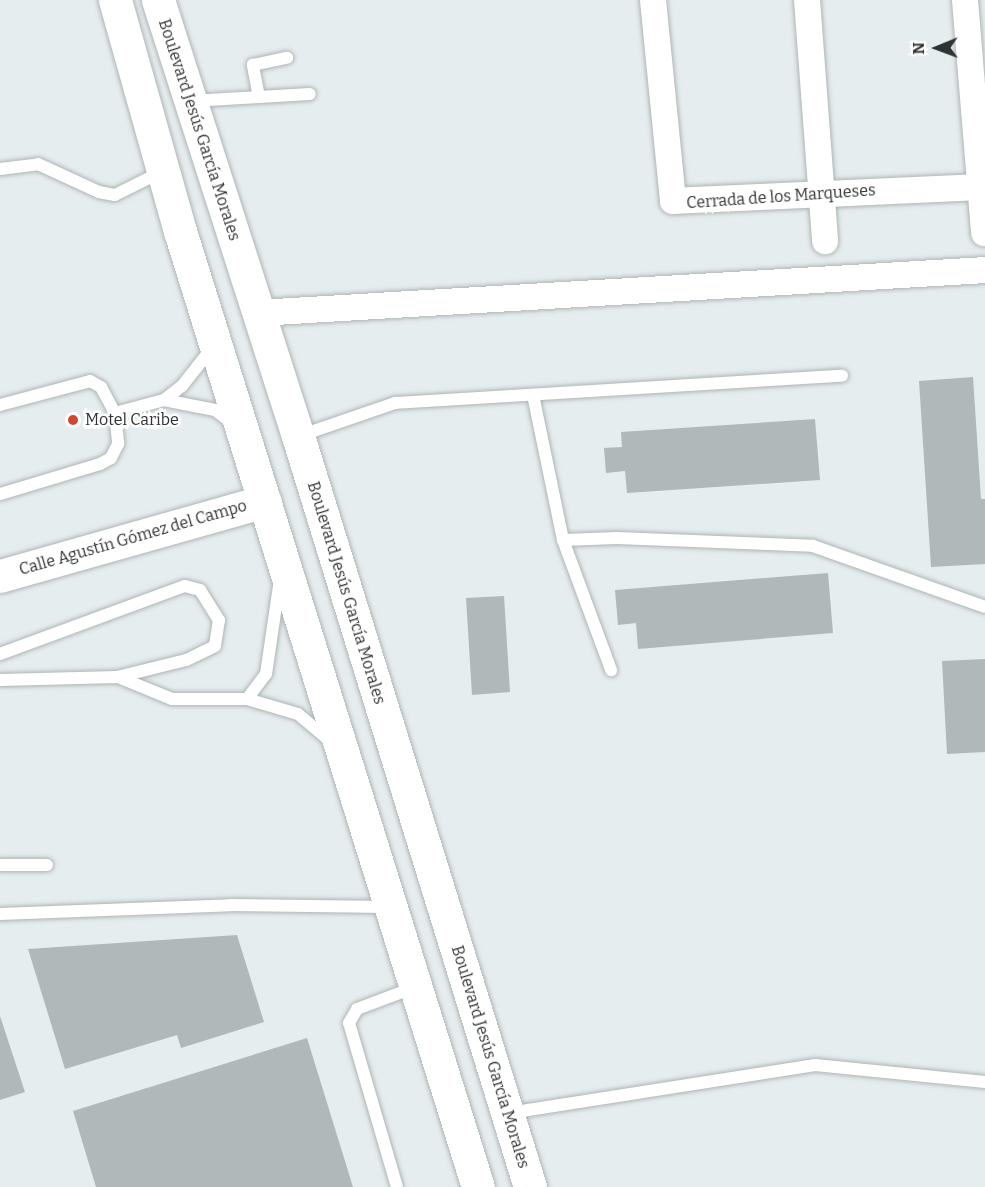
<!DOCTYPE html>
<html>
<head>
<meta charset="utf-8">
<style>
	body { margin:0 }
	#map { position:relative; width:985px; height:1187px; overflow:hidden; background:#e6edee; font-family:Bitter,serif }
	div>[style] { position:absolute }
	.building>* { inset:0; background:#b1b8b9 }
	.roads { filter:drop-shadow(0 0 2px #aeb5b6) drop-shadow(0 0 2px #aeb5b6) }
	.lane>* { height:12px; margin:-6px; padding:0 6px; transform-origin:6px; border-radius:6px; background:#fff }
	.street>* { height:26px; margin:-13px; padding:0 13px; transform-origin:13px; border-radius:13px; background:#fff }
	.secondary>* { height:33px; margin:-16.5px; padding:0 16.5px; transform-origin:16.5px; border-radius:16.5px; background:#fff }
	.primary>* { height:33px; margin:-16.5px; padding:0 16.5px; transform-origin:16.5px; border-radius:16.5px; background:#fff }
	.dots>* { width:16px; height:16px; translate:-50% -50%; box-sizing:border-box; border:3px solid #fff; border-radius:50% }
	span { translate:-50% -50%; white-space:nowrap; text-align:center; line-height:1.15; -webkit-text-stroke:5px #fff; paint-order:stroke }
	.street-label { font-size:16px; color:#2f3232 }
	.poi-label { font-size:16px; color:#2f3232 }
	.left { translate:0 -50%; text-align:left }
	.north { position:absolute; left:907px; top:18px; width:60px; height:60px; -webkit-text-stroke:4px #fff; paint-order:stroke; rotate:269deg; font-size:16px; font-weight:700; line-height:24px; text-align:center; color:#2f3232 }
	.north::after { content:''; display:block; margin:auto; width:21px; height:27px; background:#2f3232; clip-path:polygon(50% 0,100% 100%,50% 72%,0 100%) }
</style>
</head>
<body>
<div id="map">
	<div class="building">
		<div style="clip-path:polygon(973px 377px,981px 499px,985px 499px,985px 564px,931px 567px,919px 381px)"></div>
		<div style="clip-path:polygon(815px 419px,820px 480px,627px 493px,625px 471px,606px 473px,604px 448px,622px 447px,621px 432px)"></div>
		<div style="clip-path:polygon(828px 573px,833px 633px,638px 649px,636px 623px,618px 625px,615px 590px)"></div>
		<div style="clip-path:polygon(504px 596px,510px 692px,472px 695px,466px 598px)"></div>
		<div style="clip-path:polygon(985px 659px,985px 752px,947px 754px,942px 661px)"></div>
		<div style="clip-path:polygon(237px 935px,264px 1022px,181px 1048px,177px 1035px,65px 1069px,28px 949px)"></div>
		<div style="clip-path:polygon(0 1016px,25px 1092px,0 1100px)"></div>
		<div style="clip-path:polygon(307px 1038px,353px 1187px,96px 1187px,73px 1111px)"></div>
	</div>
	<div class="roads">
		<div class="lane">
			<div style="left:259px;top:97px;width:33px;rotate:-101deg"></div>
			<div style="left:253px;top:65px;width:35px;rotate:-12deg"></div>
			<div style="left:191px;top:101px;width:119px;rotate:-3.4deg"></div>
			<div style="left:0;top:169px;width:38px;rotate:-7deg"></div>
			<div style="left:38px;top:164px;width:67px;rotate:24.7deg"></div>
			<div style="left:99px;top:192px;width:16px;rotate:11deg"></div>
			<div style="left:115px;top:195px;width:54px;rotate:-26.6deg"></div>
			<div style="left:533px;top:395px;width:148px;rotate:78.3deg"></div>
			<div style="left:563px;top:540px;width:54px;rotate:-2.1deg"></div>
			<div style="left:617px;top:538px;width:196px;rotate:2.3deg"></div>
			<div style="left:813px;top:546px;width:182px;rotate:19.5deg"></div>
			<div style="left:164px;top:400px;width:23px;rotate:-38deg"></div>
			<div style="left:182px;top:386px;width:48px;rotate:-51.7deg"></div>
			<div style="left:0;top:405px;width:93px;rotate:-14.9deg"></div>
			<div style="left:90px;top:381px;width:13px;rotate:29deg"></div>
			<div style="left:101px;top:387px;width:30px;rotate:62deg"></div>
			<div style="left:115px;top:413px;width:31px;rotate:84deg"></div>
			<div style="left:118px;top:444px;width:16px;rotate:117deg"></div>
			<div style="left:111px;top:458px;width:13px;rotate:151deg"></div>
			<div style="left:100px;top:464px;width:104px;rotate:163.3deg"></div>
			<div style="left:115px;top:413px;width:51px;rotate:-14.9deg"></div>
			<div style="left:164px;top:400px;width:52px;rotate:11.1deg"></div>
			<div style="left:215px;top:410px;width:21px;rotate:37deg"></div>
			<div style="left:299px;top:436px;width:102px;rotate:-19deg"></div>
			<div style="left:395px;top:403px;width:448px;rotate:-3.5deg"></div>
			<div style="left:563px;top:540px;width:139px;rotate:69.7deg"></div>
			<div style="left:0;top:654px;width:197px;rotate:-20.2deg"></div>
			<div style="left:185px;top:586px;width:16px;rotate:15deg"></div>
			<div style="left:200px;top:590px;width:36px;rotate:58deg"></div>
			<div style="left:219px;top:620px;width:26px;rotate:99deg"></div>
			<div style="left:215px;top:646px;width:32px;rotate:154deg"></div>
			<div style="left:186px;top:660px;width:70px;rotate:166deg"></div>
			<div style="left:0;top:680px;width:118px;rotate:-1.5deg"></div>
			<div style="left:118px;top:677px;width:58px;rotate:22.2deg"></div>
			<div style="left:172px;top:699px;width:75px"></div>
			<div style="left:247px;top:699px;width:53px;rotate:16.4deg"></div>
			<div style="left:298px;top:714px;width:39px;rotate:40deg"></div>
			<div style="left:247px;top:699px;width:31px;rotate:-53deg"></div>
			<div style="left:266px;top:674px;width:89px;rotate:-81.6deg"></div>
			<div style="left:0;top:865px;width:47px"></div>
			<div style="left:0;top:914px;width:231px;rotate:-2.2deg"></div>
			<div style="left:231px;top:905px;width:158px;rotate:0.7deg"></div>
			<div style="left:509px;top:1113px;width:310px;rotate:-8.9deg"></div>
			<div style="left:815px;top:1065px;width:171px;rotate:5.7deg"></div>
			<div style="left:397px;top:1187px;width:171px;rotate:-106.3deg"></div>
			<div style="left:349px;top:1023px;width:16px;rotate:-60deg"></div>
			<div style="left:357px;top:1009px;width:60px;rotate:-20.6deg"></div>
		</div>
		<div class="street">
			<div style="left:653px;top:0;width:202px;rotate:84.3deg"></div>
			<div style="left:673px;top:201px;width:312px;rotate:-2.6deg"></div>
			<div style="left:807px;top:0;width:242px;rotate:85.7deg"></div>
			<div style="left:965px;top:0;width:234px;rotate:85.3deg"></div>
			<div style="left:258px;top:313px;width:728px;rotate:-3.38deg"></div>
		</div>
		<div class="secondary">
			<div style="left:0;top:576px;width:275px;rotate:-15.8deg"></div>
		</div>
		<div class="primary">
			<div style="left:115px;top:0;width:240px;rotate:74.3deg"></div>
			<div style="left:180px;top:231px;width:1001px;rotate:72.69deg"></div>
			<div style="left:158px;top:0;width:458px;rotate:72.2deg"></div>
			<div style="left:298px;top:436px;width:786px;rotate:72.83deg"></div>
		</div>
	</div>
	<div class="dots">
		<div style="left:73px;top:420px;background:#d1462d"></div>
	</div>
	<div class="street-label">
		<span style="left:199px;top:130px;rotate:72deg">Boulevard Jesús García Morales</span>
		<span style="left:781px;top:197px;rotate:-4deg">Cerrada de los Marqueses</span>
		<span style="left:133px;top:538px;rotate:-16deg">Calle Agustín Gómez del Campo</span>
		<span style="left:346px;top:593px;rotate:73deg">Boulevard Jesús García Morales</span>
		<span style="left:490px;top:1057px;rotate:73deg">Boulevard Jesús García Morales</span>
	</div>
	<div class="poi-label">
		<span class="left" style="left:85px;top:420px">Motel Caribe</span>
	</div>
	<div class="north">N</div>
</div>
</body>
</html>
